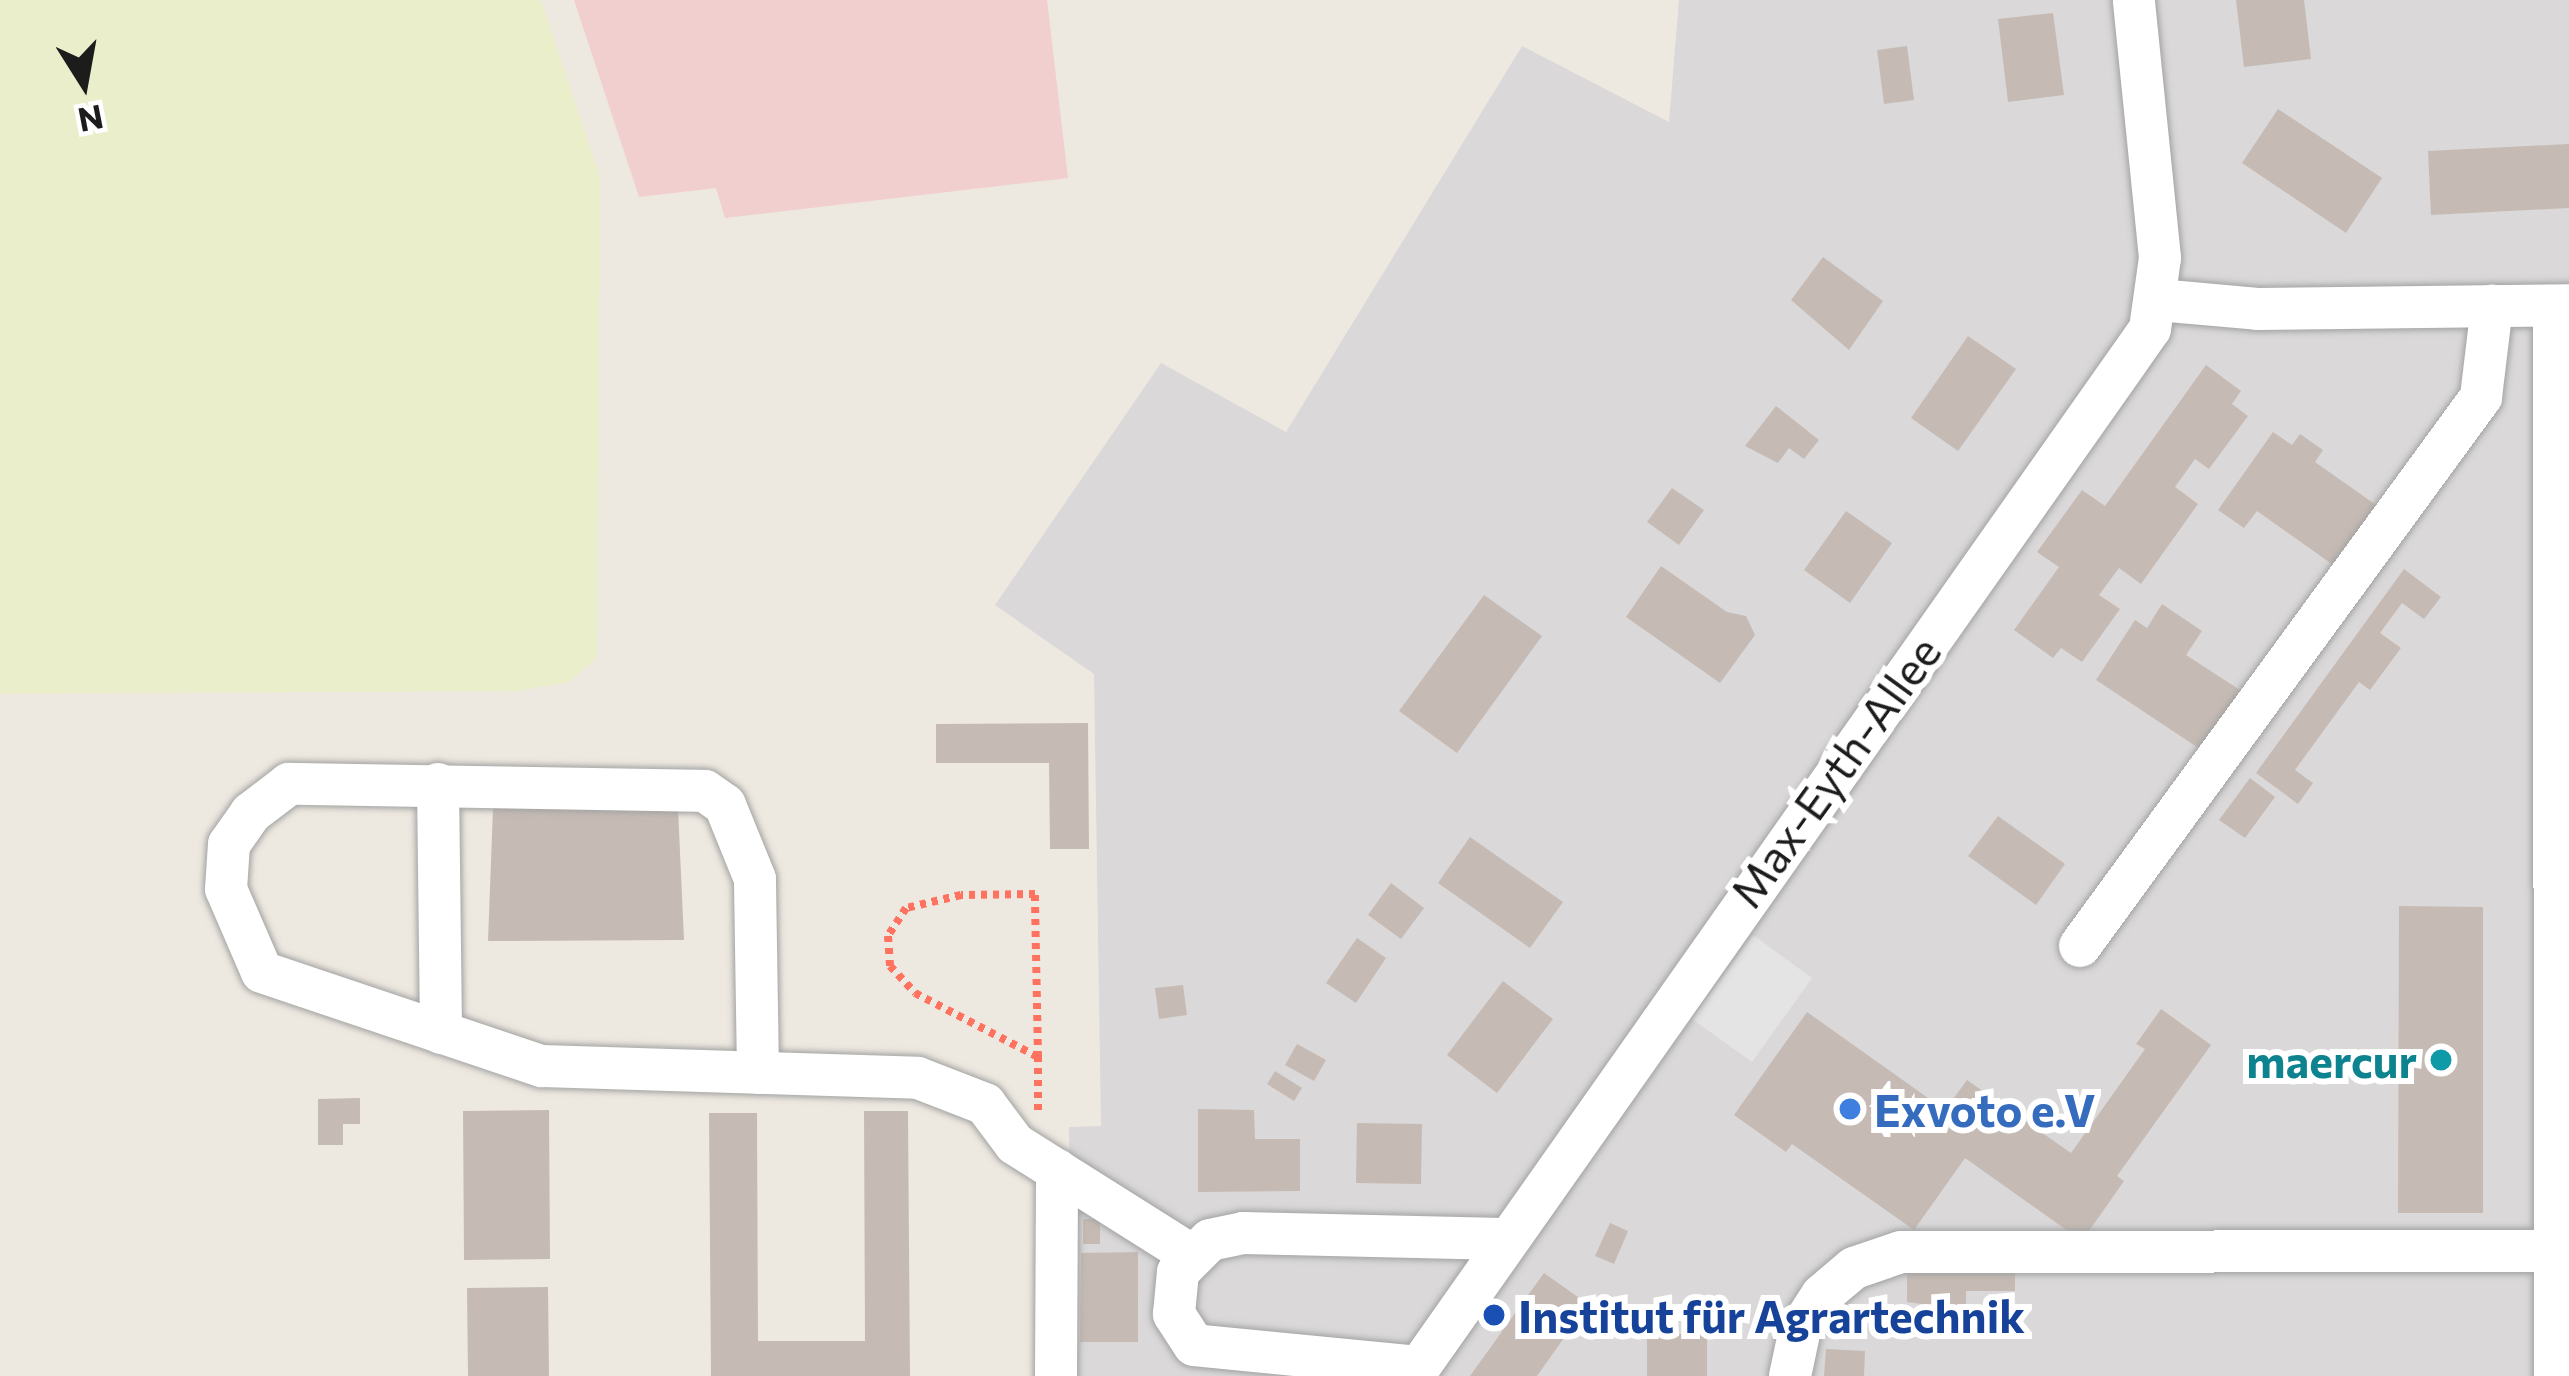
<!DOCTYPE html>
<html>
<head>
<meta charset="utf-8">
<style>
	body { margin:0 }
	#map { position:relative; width:2569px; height:1376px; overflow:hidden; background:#eee9e0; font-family:Commissioner,sans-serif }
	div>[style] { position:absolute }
	.residential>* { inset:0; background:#dad8d8 }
	.commercial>* { inset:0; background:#f0cfce }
	.farmland>* { inset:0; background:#ebeeca }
	.parking>* { inset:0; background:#e4e4e4 }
	.building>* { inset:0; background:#c6bbb4 }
	.path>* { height:8px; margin-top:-4px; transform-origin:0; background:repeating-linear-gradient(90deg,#ff7260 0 6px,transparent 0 12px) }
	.roads { filter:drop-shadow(0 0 3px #a3a3a3) drop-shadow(0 0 3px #a3a3a3) }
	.minor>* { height:42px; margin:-21px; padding:0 21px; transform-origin:21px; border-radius:21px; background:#fff }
	.dots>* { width:33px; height:33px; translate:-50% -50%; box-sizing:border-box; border:6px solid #fff; border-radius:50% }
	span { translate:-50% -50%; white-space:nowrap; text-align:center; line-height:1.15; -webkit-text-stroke:12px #fff; paint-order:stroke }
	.street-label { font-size:45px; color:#1c1c1c }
	.culture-label { font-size:45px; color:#0d838f; font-weight:700 }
	.right { translate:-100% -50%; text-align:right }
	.shop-label { font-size:45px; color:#366cbe; font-weight:700 }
	.left { translate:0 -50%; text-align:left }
	.transit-label { font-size:45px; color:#164399; font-weight:700 }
	.north { position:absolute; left:24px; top:24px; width:120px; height:120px; -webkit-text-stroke:9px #fff; paint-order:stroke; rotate:169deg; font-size:33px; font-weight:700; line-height:48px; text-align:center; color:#1c1c1c }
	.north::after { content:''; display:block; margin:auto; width:42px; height:54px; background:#1c1c1c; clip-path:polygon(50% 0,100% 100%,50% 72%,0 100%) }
</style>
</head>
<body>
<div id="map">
	<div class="residential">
		<div style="clip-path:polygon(1679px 0,2569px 0,2569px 1376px,1072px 1376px,1069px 1127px,1101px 1126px,1094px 674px,995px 605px,1161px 363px,1286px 432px,1522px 46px,1669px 122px)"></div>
	</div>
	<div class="commercial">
		<div style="clip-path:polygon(574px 0,1047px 0,1068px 178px,725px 218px,716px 188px,639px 197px)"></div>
	</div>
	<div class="farmland">
		<div style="clip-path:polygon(0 0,541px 0,600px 178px,597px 658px,569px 682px,518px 691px,0 694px)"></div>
	</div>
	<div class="parking">
		<div style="clip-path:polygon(1753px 935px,1812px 978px,1752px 1062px,1692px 1019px)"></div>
	</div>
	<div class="building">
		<div style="clip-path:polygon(2236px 0,2304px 0,2311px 59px,2244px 67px)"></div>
		<div style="clip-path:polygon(2053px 13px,2064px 95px,2008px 102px,1998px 19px)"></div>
		<div style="clip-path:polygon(1907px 46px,1914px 100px,1884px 104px,1877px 50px)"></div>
		<div style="clip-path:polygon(2278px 109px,2382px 178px,2346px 233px,2242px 163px)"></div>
		<div style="clip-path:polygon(2569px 144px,2569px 208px,2431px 215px,2428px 151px)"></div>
		<div style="clip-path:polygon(1823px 257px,1883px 301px,1849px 350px,1791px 300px)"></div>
		<div style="clip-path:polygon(1968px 336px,2016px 369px,1958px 451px,1911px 418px)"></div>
		<div style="clip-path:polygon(2206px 365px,2241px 391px,2232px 404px,2248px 416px,2209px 469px,2195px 459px,2175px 487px,2198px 504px,2141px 584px,2119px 568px,2099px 595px,2120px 609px,2082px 662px,2061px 648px,2053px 658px,2014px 630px,2059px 567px,2037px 552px,2082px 490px,2105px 506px)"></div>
		<div style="clip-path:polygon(1776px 406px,1819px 440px,1804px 459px,1789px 448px,1778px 463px,1745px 446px)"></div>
		<div style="clip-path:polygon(2273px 432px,2292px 445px,2300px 434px,2323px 450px,2315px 462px,2386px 512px,2343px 572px,2257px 511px,2244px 528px,2218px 510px)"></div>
		<div style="clip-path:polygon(1672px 488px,1704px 510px,1679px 545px,1647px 522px)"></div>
		<div style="clip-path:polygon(1846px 511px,1892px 543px,1850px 603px,1804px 570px)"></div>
		<div style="clip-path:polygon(1661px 566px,1727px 612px,1746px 616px,1755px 635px,1720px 683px,1626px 617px)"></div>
		<div style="clip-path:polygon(2404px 569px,2441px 597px,2424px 619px,2402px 603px,2380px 633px,2401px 648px,2370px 690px,2359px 682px,2295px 770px,2313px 783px,2298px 804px,2256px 773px)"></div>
		<div style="clip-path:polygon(1484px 595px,1542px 636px,1457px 753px,1399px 711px)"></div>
		<div style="clip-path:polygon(2162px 604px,2202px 631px,2186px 655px,2243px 692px,2203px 751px,2096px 680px,2135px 620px,2147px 628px)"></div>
		<div style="clip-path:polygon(1088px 723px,1089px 849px,1050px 849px,1049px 763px,936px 763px,936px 724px)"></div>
		<div style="clip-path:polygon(2250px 778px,2275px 797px,2245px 838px,2219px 820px)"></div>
		<div style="clip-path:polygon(493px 808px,678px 808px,684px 940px,488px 941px)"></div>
		<div style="clip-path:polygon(1998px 816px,2065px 864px,2036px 905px,1968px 856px)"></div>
		<div style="clip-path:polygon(1470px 837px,1563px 902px,1530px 948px,1438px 883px)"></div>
		<div style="clip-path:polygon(1391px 883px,1424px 908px,1401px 939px,1368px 915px)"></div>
		<div style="clip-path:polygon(2399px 906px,2483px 907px,2483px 1213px,2398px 1213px)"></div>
		<div style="clip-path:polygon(1357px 938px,1386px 958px,1356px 1003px,1326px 983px)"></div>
		<div style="clip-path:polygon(1503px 981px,1553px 1019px,1497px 1093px,1447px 1055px)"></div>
		<div style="clip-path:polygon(1183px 985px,1187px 1015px,1159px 1019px,1155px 988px)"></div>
		<div style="clip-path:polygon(2161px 1009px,2211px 1045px,2117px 1176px,2124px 1181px,2082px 1241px,1965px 1158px,1914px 1230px,1792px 1144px,1786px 1152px,1734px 1115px,1807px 1012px,1945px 1110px,1967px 1080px,2071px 1153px,2145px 1049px,2136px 1044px)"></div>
		<div style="clip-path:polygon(1297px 1044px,1326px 1060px,1314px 1081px,1285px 1065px)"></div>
		<div style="clip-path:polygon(1275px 1071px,1302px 1088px,1294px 1101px,1267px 1084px)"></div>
		<div style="clip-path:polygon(360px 1098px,360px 1124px,343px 1124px,343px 1145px,318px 1145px,318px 1099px)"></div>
		<div style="clip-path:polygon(1198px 1109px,1254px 1110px,1255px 1139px,1300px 1139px,1300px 1191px,1198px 1192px)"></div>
		<div style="clip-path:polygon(549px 1110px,550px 1259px,464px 1260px,463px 1111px)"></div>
		<div style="clip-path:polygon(864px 1111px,908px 1111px,910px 1376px,711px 1376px,709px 1113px,757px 1113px,758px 1341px,865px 1341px)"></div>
		<div style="clip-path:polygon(1357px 1123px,1422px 1124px,1421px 1184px,1356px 1183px)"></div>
		<div style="clip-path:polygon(1083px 1219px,1100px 1219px,1100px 1244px,1083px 1244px)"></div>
		<div style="clip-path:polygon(1610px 1223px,1628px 1231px,1614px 1264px,1595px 1256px)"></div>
		<div style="clip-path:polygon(1138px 1252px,1138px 1342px,1080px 1342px,1081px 1253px)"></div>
		<div style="clip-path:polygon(1907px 1263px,2015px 1263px,2015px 1291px,1966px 1291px,1966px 1310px,1907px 1302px)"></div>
		<div style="clip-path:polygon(1544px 1273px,1588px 1304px,1537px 1376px,1470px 1376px)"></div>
		<div style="clip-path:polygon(548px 1287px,549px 1376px,468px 1376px,467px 1288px)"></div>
		<div style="clip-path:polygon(1647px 1334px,1707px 1334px,1707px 1376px,1647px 1376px)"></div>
		<div style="clip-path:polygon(1826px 1349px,1865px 1351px,1864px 1376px,1824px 1376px)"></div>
	</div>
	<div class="path">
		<div style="left:1038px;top:1110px;width:53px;rotate:-90deg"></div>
		<div style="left:1038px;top:1057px;width:163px;rotate:-91.1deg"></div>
		<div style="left:1035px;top:894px;width:74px;rotate:179.2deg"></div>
		<div style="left:961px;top:895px;width:57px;rotate:166.7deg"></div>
		<div style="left:906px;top:908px;width:33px;rotate:123deg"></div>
		<div style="left:888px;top:936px;width:30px;rotate:86deg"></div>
		<div style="left:890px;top:966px;width:37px;rotate:47deg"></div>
		<div style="left:915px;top:993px;width:139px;rotate:27.5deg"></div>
	</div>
	<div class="roads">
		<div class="minor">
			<div style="left:2158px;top:300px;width:100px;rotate:5.1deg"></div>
			<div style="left:2258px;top:309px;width:311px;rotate:-0.7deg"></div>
			<div style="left:2554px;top:306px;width:1070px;rotate:89.95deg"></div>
			<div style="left:438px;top:784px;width:249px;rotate:89.3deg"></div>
			<div style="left:2080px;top:946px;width:680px;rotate:-53.85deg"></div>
			<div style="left:2481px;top:397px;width:92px;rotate:-83.1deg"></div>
			<div style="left:758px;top:1073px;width:194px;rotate:-90.9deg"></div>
			<div style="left:755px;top:879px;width:80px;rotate:-112.1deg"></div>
			<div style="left:725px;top:805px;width:24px;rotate:-145deg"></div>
			<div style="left:705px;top:791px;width:416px;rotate:-179deg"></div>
			<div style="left:289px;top:784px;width:48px;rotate:142.7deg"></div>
			<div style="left:251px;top:813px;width:38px;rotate:125deg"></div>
			<div style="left:229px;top:844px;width:45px;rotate:93.8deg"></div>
			<div style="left:226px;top:889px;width:90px;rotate:66.6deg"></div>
			<div style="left:262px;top:972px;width:295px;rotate:18.6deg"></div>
			<div style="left:542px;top:1066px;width:376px;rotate:1.8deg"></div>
			<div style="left:918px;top:1078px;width:72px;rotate:21.2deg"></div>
			<div style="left:985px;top:1104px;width:50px;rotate:53.1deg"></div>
			<div style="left:1015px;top:1144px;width:204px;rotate:32.2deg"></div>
			<div style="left:1418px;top:1367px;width:225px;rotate:-174.4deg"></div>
			<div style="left:1194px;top:1345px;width:37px;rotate:-123deg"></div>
			<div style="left:1174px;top:1314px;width:42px;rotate:-84.6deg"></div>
			<div style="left:1178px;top:1272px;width:45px;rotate:-45deg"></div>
			<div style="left:1210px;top:1240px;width:34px;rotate:-12deg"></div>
			<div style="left:1243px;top:1233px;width:260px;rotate:1.3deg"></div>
			<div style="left:1056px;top:1376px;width:206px;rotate:-89.7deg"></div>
			<div style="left:1413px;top:1376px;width:1280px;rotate:-54.86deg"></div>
			<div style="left:2150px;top:329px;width:72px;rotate:-82deg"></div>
			<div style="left:2160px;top:258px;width:259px;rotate:-95.8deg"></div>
			<div style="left:1790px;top:1376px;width:48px;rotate:-78deg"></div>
			<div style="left:1800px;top:1329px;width:40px;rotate:-57.1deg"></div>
			<div style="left:1822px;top:1295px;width:42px;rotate:-40.2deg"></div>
			<div style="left:1854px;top:1268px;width:50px;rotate:-18.8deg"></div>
			<div style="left:1901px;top:1252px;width:655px;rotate:-0.09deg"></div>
		</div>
	</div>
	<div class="dots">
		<div style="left:2441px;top:1060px;background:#0f9aa8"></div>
		<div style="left:1850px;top:1109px;background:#3f7fe0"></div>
		<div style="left:1494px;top:1315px;background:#1a4fb4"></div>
	</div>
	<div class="street-label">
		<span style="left:1834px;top:771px;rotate:-54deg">Max-Eyth-Allee</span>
	</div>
	<div class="culture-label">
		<span class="right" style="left:2417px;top:1060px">maercur</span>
	</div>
	<div class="shop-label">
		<span class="left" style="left:1874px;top:1109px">Exvoto e.V</span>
	</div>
	<div class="transit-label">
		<span class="left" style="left:1518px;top:1315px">Institut für Agrartechnik</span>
	</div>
	<div class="north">N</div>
</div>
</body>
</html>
